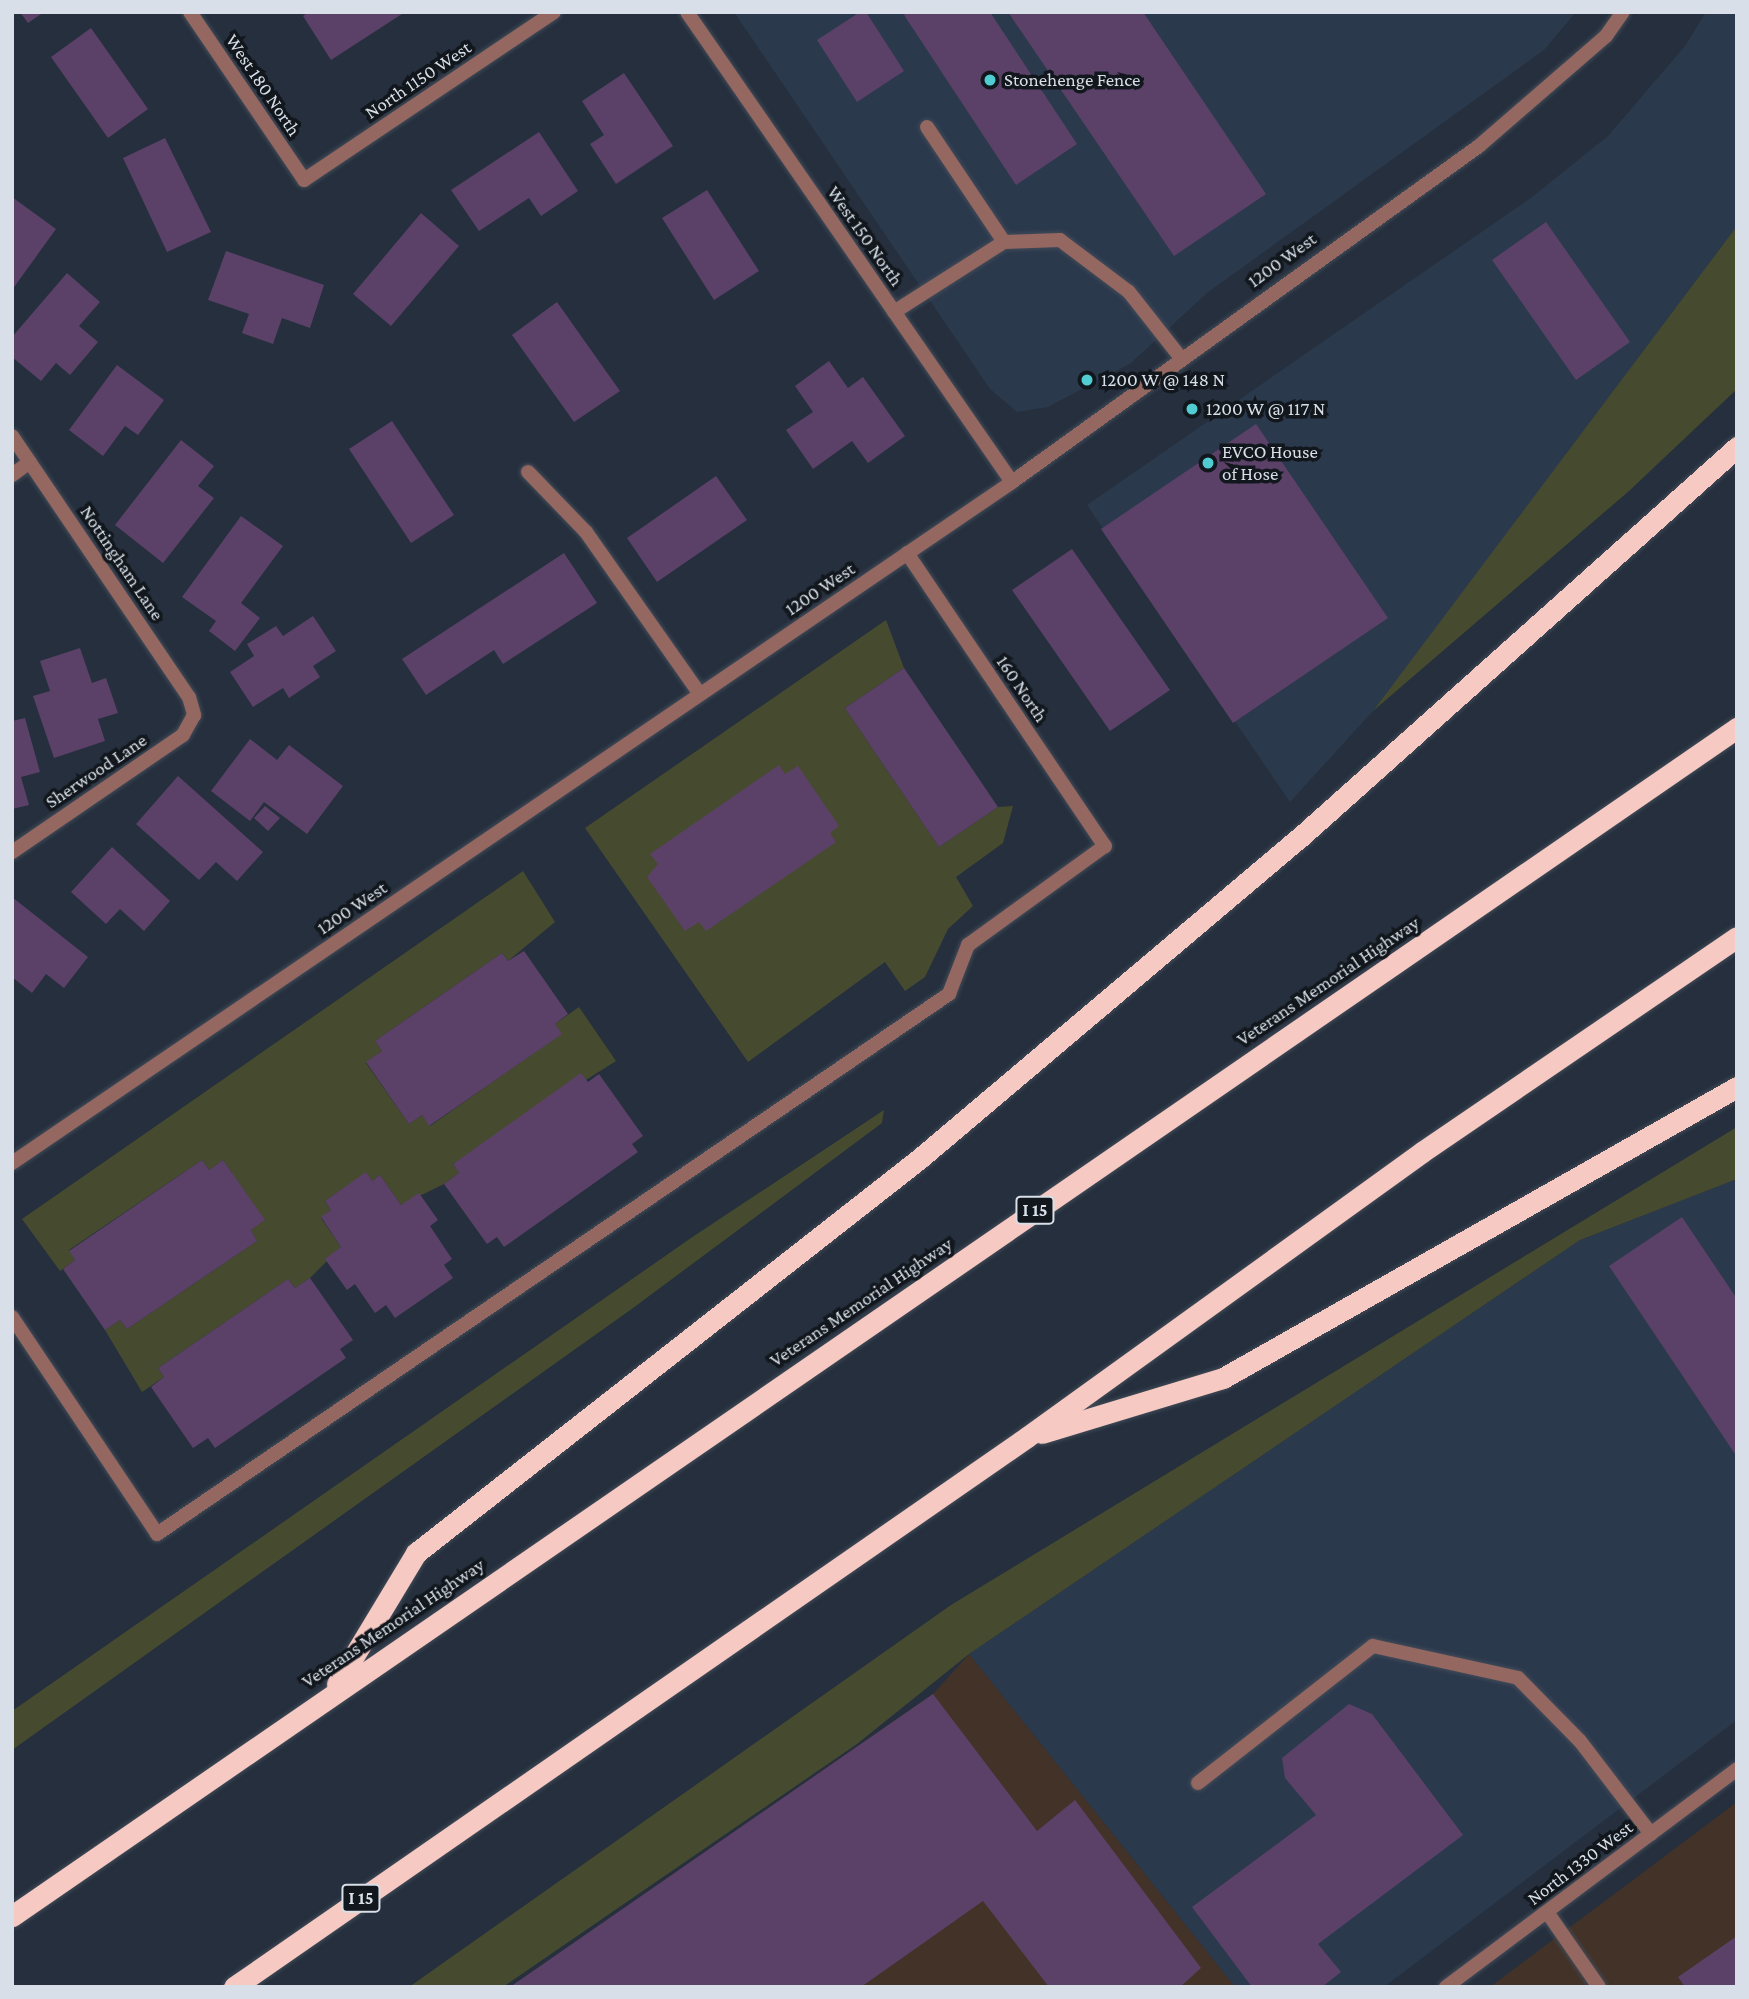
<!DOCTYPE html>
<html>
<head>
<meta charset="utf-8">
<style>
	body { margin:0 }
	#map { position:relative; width:1749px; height:1999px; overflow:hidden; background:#252f3d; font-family:"Crimson Pro",serif }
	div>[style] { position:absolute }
	.built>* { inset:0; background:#2b394d }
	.industrial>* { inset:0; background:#433228 }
	.green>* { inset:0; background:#464b2f }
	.building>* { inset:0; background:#5b4168 }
	.roads { filter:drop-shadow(0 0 2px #424b58) drop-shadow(0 0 2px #424b58) }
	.service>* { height:14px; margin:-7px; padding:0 7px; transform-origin:7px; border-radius:7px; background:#946760 }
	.minor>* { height:14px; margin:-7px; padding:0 7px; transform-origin:7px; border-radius:7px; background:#946760 }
	.tertiary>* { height:14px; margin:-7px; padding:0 7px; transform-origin:7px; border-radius:7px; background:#946760 }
	.motorway>* { height:21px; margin:-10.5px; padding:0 10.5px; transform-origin:10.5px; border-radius:10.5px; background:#f6c9c2 }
	.dots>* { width:19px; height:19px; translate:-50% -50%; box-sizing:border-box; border:4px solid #12171d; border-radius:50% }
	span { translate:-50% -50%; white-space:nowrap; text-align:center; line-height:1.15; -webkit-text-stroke:7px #12171d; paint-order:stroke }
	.shield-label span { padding:2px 5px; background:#12171d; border:2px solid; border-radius:5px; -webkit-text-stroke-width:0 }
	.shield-label { font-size:18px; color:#d8dfe8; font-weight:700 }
	.street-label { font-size:19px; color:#d8dfe8 }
	.poi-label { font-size:19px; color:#d8dfe8 }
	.left { translate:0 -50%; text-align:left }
	.frame { position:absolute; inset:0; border:14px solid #d8dfe8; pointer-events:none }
</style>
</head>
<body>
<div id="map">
	<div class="built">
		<div style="clip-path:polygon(734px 12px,1576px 12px,1544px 50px,1207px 293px,1131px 363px,1048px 407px,1017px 412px,990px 389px)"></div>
		<div style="clip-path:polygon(1706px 12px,1737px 12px,1737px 226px,1373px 711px,1290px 802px,1087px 505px,1532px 197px,1608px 136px,1685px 46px)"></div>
		<div style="clip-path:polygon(1737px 1179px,1737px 1720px,1384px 1987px,1235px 1987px,969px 1654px,1580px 1240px)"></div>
	</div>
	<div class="industrial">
		<div style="clip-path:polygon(969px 1654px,1235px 1987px,510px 1987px,933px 1694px)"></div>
		<div style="clip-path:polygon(1737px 1802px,1737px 1987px,1490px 1987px)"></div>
	</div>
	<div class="green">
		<div style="clip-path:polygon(1737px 226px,1737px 389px,1629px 491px,1373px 711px)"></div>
		<div style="clip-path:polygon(886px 620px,904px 668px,845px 708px,939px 847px,998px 807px,1013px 806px,1003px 843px,956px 877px,973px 906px,948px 929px,925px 977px,905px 991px,885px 962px,748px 1062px,585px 828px)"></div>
		<div style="clip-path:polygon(523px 871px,555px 922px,508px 961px,502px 953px,375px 1041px,382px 1051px,366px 1063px,409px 1124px,422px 1115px,430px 1126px,561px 1034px,555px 1024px,579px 1007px,616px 1061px,453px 1164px,459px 1173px,444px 1184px,401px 1205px,380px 1175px,372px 1181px,366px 1173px,325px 1201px,331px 1210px,321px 1218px,341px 1247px,310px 1278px,295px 1288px,288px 1279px,158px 1368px,164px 1377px,142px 1392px,105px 1330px,120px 1320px,127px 1329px,257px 1241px,251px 1230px,264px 1220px,223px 1160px,209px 1170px,202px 1160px,69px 1250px,75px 1260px,60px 1271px,22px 1219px)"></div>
		<div style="clip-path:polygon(884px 1110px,882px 1123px,633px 1308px,12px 1750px,12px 1711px,691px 1238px)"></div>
		<div style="clip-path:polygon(1737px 1127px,1737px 1179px,1580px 1240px,969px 1654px,857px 1744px,503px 1987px,409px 1987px,951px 1605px)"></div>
	</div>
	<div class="building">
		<div style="clip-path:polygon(20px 12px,44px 12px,28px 23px)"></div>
		<div style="clip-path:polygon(308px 12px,405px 12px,331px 60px,303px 16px)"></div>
		<div style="clip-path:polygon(860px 12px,866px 12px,904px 71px,857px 102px,817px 40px)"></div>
		<div style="clip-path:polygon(908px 12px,990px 12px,1077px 144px,1016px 185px,904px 15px)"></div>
		<div style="clip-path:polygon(1008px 12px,1143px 12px,1266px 194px,1174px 256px)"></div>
		<div style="clip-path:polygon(91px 28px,148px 109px,108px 138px,51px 57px)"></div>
		<div style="clip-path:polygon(624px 73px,673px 146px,616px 184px,590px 144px,604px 135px,582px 101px)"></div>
		<div style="clip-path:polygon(539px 132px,578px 191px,541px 216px,529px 198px,479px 231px,451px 190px)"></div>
		<div style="clip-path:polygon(165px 138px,211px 232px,167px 252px,123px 158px)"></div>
		<div style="clip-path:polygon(707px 190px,759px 271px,714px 300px,662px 218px)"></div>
		<div style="clip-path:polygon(12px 197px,56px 229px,12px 290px)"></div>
		<div style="clip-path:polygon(421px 213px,459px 246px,391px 326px,353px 294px)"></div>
		<div style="clip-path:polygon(1546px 222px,1630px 342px,1576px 380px,1492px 260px)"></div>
		<div style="clip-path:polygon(226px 251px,324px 285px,310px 328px,282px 318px,273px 344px,242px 333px,249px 314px,208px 300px)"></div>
		<div style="clip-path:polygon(67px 273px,100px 302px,79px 326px,98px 342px,70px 375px,56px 363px,41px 381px,12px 357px,12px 337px)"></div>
		<div style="clip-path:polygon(557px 302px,620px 391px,574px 422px,512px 335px)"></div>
		<div style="clip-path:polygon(829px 361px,848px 388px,863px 377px,905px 436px,868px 463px,852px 441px,813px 469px,786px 430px,813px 412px,795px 386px)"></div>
		<div style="clip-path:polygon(117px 365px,164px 400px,138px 435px,125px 426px,103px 456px,69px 430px)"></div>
		<div style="clip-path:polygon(392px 421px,454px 515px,411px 543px,349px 449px)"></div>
		<div style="clip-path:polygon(1256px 424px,1388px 618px,1233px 723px,1101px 529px)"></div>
		<div style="clip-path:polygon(181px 440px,214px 466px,198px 486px,214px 498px,163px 563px,115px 525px)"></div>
		<div style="clip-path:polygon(716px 476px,747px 520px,657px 582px,627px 538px)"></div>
		<div style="clip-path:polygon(241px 516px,283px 546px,241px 603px,260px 618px,235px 651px,209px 631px,216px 621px,182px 597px)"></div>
		<div style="clip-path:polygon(1072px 549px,1170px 690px,1110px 731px,1012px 590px)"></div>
		<div style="clip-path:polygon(564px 553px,597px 603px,503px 664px,494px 650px,426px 695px,402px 659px)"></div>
		<div style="clip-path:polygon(313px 616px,336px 651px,313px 666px,320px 677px,289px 698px,283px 688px,253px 707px,230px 672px,254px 656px,247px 644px,276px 626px,283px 636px)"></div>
		<div style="clip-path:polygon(80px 648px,92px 683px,106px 678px,118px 713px,98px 719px,105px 741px,54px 758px,33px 696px,50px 691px,40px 661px)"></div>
		<div style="clip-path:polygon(904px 668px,998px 807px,939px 847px,845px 708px)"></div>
		<div style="clip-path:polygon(25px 718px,40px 772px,21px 777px,29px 805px,12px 809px,12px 721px)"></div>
		<div style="clip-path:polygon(250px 739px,277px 760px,289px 745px,343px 786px,307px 834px,264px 802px,250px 821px,211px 791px)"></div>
		<div style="clip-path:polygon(779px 765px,785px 774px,798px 766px,839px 826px,830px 833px,836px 842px,706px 931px,699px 922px,685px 931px,647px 877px,658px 864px,650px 854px)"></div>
		<div style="clip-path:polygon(178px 776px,263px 852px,237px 881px,216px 862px,199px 880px,136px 824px)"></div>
		<div style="clip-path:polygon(265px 806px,280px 818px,268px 831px,254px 818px)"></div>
		<div style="clip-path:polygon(112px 847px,170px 901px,144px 931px,120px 909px,106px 924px,71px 892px)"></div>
		<div style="clip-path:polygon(12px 897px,88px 957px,64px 988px,46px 974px,32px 993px,12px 977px)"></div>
		<div style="clip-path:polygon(524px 951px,568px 1014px,555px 1024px,562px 1034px,429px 1126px,422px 1115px,409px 1124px,366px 1062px,382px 1051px,375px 1041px,502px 953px,508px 961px)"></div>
		<div style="clip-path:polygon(581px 1073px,588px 1082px,599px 1074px,643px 1136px,632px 1144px,638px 1152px,504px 1247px,497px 1237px,487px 1244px,444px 1184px,459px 1173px,453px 1164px)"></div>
		<div style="clip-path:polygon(202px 1160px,209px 1170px,223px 1160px,265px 1220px,251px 1230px,257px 1241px,127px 1329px,120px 1320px,105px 1330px,63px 1269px,75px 1260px,69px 1251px)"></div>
		<div style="clip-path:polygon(366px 1172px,372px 1181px,380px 1175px,401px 1205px,419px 1193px,438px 1220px,430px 1226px,452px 1259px,444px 1265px,453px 1278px,395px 1318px,386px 1305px,375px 1313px,355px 1284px,347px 1290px,325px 1259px,341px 1247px,321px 1217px,331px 1210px,325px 1201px)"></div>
		<div style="clip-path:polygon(1682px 1217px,1737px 1299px,1737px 1457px,1609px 1266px)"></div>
		<div style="clip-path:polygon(310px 1278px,353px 1340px,340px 1349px,346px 1358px,215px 1448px,208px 1438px,193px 1448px,151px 1387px,164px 1377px,158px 1368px,288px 1279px,295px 1288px)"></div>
		<div style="clip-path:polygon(933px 1694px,1037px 1831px,1075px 1800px,1201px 1968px,1180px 1987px,1049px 1987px,983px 1901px,861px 1987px,510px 1987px)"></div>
		<div style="clip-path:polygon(1349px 1704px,1372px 1714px,1463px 1835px,1318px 1944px,1341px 1972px,1322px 1987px,1252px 1987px,1192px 1907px,1316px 1815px,1285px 1778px,1282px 1758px)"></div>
		<div style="clip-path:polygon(1737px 1936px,1737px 1987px,1685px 1987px,1678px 1977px)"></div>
	</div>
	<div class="roads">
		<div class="service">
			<div style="left:927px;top:127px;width:138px;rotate:56.2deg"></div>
			<div style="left:894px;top:312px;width:130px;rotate:-32.5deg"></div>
			<div style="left:1004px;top:242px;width:56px;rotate:-2deg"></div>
			<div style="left:1060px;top:240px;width:86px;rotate:37deg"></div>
			<div style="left:1129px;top:292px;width:84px;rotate:51.8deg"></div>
			<div style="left:528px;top:472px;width:83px;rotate:46deg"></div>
			<div style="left:586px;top:532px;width:198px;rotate:54.9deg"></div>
			<div style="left:12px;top:1317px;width:261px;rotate:56.2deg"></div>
			<div style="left:157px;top:1534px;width:959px;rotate:-34.29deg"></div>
			<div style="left:949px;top:994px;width:53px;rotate:-68.8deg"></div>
			<div style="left:968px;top:945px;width:169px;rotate:-35.9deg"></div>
			<div style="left:1198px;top:1783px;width:222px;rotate:-38.1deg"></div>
			<div style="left:1373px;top:1646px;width:148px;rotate:12.4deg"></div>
			<div style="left:1518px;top:1678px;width:88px;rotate:45.5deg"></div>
			<div style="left:1580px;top:1741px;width:117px;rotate:52.6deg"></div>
			<div style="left:1547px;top:1912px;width:91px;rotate:55.3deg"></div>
		</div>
		<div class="minor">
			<div style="left:190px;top:12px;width:203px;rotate:55.8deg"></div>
			<div style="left:304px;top:180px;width:301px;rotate:-33.9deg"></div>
			<div style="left:687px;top:12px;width:571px;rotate:55.34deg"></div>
			<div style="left:12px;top:436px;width:315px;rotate:55.9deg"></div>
			<div style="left:189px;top:697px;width:19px;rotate:74deg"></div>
			<div style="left:194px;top:715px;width:23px;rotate:119deg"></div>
			<div style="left:183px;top:735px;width:207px;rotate:145.6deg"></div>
			<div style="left:12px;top:475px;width:22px;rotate:-36deg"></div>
			<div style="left:907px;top:553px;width:354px;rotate:56deg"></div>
			<div style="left:1446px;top:1987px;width:364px;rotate:-36.8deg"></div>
		</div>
		<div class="tertiary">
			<div style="left:12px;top:1163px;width:1210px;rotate:-34.25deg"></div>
			<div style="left:1012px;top:482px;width:575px;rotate:-35.73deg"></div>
			<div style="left:1479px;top:146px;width:168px;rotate:-40.9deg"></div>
			<div style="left:1606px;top:36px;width:29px;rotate:-55deg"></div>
		</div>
		<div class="motorway">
			<div style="left:1042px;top:1433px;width:189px;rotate:-16.9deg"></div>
			<div style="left:1223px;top:1378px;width:591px;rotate:-29.52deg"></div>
			<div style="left:337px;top:1684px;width:153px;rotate:-58.9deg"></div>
			<div style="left:416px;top:1553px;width:639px;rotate:-38.07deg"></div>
			<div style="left:919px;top:1159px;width:496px;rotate:-40.2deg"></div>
			<div style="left:1298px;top:839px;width:589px;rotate:-41.76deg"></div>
			<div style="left:12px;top:1916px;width:2095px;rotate:-34.56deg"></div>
			<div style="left:234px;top:1987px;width:965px;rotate:-34.74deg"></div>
			<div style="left:1027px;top:1437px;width:487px;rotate:-35.8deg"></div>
			<div style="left:1422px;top:1152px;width:381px;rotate:-34.3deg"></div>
		</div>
	</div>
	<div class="dots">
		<div style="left:990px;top:80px;background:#51ccd3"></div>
		<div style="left:1087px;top:380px;background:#51ccd3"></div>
		<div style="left:1192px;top:409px;background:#51ccd3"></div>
		<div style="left:1208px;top:463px;background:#51ccd3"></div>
	</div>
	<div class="shield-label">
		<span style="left:1035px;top:1210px">I 15</span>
		<span style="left:361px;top:1898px">I 15</span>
	</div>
	<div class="street-label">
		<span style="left:418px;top:80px;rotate:-34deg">North 1150 West</span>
		<span style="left:263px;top:85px;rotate:56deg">West 180 North</span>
		<span style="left:865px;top:236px;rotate:55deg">West 150 North</span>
		<span style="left:1282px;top:260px;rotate:-36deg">1200 West</span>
		<span style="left:122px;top:563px;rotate:56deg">Nottingham Lane</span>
		<span style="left:820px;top:589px;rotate:-34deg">1200 West</span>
		<span style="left:1022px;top:689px;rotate:56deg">160 North</span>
		<span style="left:96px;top:771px;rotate:-34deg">Sherwood Lane</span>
		<span style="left:352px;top:908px;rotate:-34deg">1200 West</span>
		<span style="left:1328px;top:981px;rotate:-34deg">Veterans Memorial Highway</span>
		<span style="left:861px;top:1302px;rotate:-34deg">Veterans Memorial Highway</span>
		<span style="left:393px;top:1623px;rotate:-34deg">Veterans Memorial Highway</span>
		<span style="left:1580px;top:1863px;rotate:-37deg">North 1330 West</span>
	</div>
	<div class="poi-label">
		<span class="left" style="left:1004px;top:80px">Stonehenge Fence</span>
		<span class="left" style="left:1101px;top:380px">1200 W @ 148 N</span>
		<span class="left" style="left:1206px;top:409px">1200 W @ 117 N</span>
		<span class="left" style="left:1222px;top:463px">EVCO House<br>of Hose</span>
	</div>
	<div class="frame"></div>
</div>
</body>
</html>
